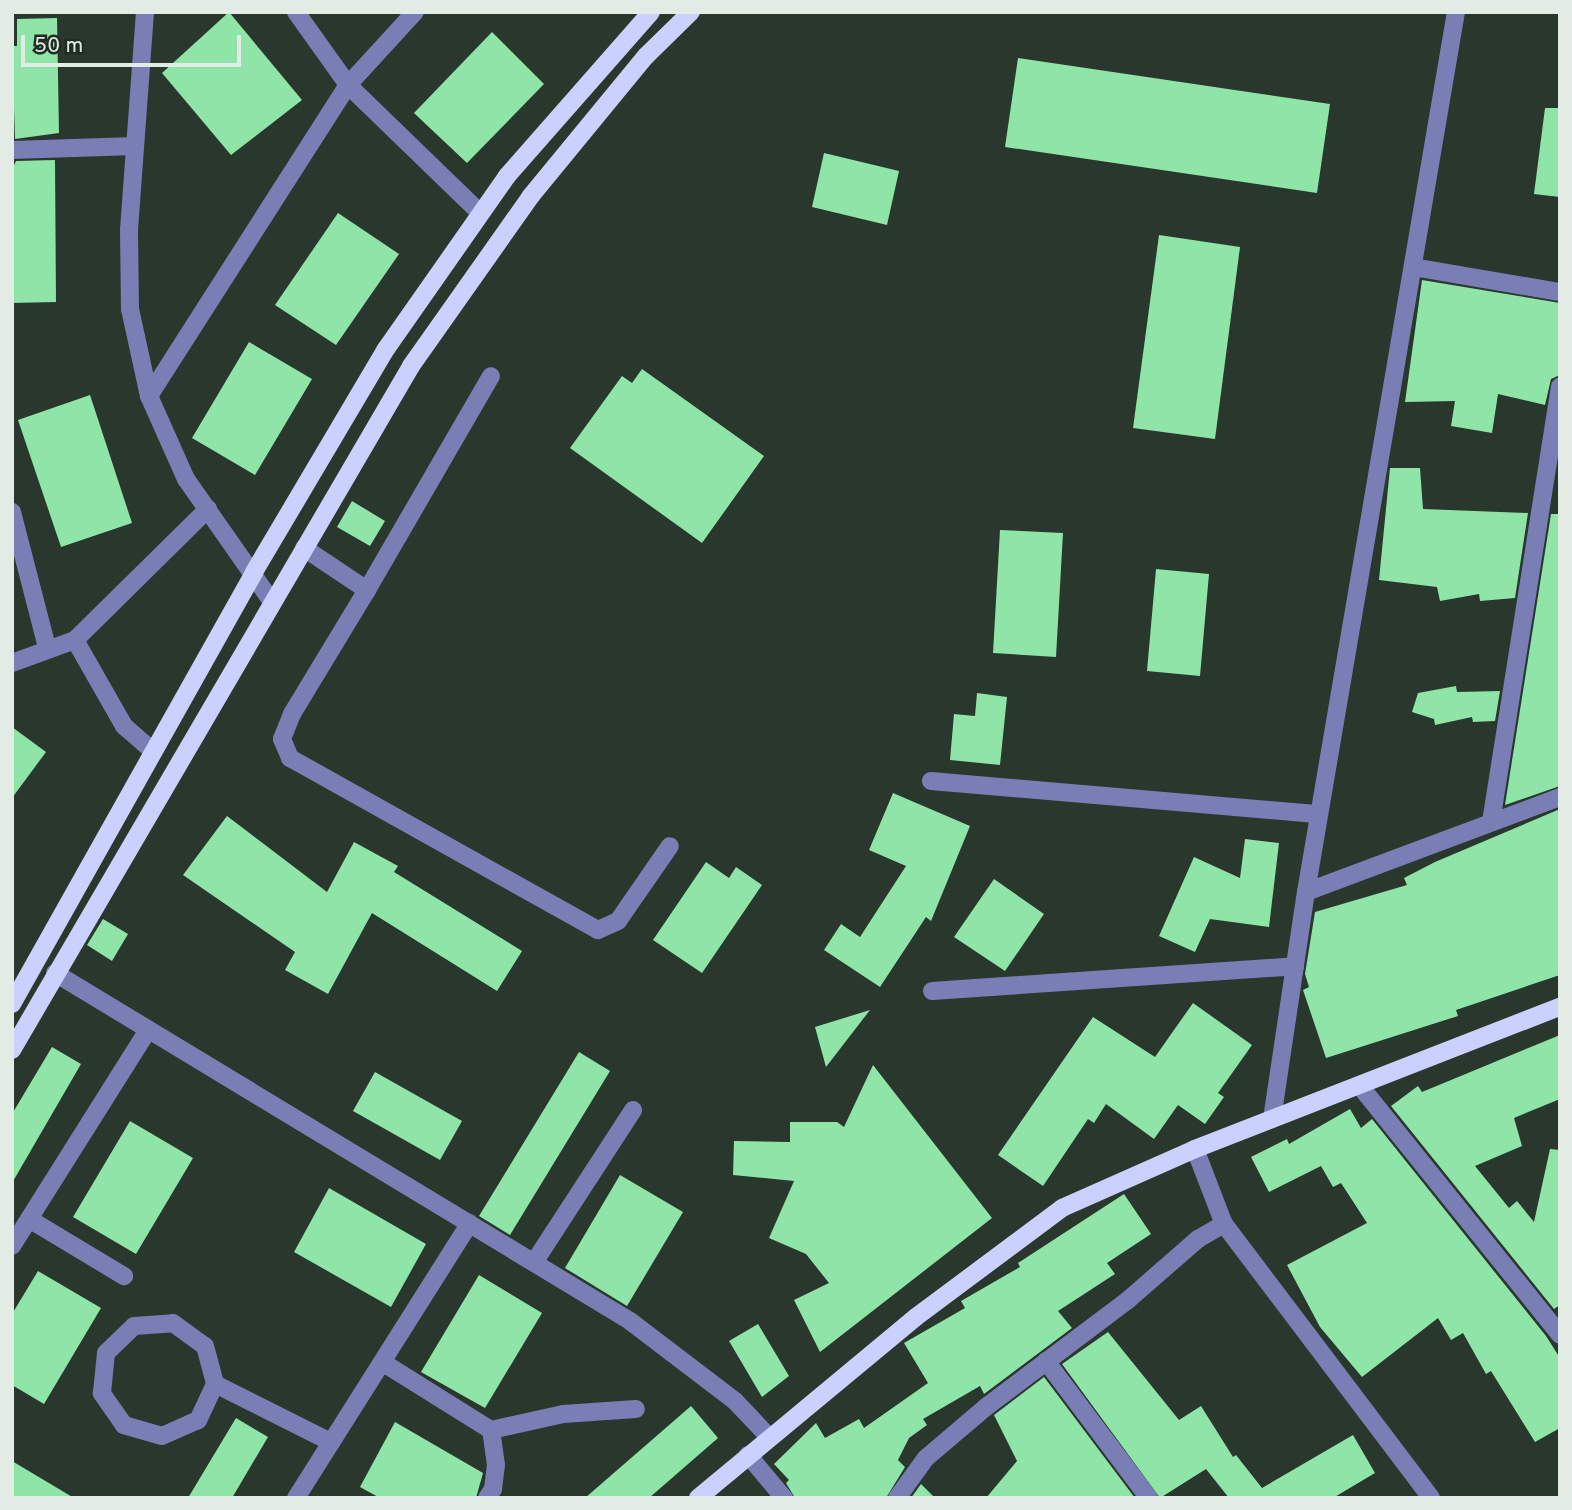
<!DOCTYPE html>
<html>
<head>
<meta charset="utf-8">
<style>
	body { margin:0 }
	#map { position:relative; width:1572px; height:1510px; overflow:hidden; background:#2a372d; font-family:Overpass,sans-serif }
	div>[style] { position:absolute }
	.building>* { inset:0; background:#8ee5a7 }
	.minor>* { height:18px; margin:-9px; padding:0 9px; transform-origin:9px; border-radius:9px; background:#797fb5 }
	.major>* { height:18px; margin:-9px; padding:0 9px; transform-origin:9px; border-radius:9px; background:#cbd1fe }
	span { translate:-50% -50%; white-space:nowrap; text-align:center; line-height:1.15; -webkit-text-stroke:7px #202d23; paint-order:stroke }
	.frame { position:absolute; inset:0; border:14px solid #e3ebe5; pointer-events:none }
	.scale { position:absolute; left:21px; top:35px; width:220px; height:32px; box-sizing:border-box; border:4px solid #e3ebe5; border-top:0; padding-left:9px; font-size:21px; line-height:24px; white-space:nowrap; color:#e3ebe5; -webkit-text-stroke:5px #202d23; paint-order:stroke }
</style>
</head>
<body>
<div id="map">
	<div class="building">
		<div style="clip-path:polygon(229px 12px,302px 100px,231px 155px,162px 73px)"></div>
		<div style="clip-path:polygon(57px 18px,59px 133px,15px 139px,12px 46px,17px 46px,17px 19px)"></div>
		<div style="clip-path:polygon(492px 32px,544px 84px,467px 163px,414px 113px)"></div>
		<div style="clip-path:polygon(1018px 58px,1330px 104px,1317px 193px,1005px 147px)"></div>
		<div style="clip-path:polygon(1545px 108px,1560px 108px,1560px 197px,1534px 194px)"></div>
		<div style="clip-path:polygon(824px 153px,899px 171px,887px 225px,812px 207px)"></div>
		<div style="clip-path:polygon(55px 160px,56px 302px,12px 303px,12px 169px,16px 161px)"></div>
		<div style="clip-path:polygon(338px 213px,399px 254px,336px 345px,275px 305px)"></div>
		<div style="clip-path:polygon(1159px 235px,1240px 247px,1215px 439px,1133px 428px)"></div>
		<div style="clip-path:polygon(1422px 280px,1560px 303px,1560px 375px,1551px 379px,1545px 405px,1498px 394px,1492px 433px,1451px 426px,1455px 401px,1405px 402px)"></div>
		<div style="clip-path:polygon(249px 342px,312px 379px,255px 475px,192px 438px)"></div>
		<div style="clip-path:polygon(642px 369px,764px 456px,702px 543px,570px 448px,622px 376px,632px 383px)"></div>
		<div style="clip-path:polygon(90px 395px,132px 523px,61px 547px,18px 420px)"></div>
		<div style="clip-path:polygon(1390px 468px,1420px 468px,1423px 509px,1528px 513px,1515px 598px,1480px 601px,1479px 594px,1440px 601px,1437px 587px,1379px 580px)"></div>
		<div style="clip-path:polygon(352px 501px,385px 521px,370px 546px,337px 527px)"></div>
		<div style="clip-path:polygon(1551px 514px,1560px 514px,1560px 786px,1505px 805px)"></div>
		<div style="clip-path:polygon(1000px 530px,1063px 533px,1056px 657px,993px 653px)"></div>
		<div style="clip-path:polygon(1156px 569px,1209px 574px,1200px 676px,1147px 671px)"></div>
		<div style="clip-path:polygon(1456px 686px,1457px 692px,1500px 691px,1495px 721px,1473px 722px,1472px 717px,1435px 725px,1434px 719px,1412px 712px,1418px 693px)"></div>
		<div style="clip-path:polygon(977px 693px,1007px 697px,1000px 765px,950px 760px,954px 714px,975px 716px)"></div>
		<div style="clip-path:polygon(12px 727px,46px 752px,12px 798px)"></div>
		<div style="clip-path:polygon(893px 793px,970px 826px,931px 921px,926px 917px,880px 987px,824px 950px,841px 924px,860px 937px,906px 866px,869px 850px)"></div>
		<div style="clip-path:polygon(1560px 809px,1560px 975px,1456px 1010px,1458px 1016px,1326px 1058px,1303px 990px,1309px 987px,1305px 974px,1315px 912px,1407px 885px,1404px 878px,1435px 862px)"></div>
		<div style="clip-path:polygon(227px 816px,327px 892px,354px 842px,398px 866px,394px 872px,522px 951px,497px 991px,372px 913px,328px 994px,285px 970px,295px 952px,183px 875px)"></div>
		<div style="clip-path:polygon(1245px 839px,1279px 843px,1269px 927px,1210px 919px,1195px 952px,1159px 936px,1194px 857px,1240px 878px)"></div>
		<div style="clip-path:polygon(706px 862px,729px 878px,736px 867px,762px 885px,702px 973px,653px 940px)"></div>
		<div style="clip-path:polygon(994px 879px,1044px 914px,1005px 971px,954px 937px)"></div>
		<div style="clip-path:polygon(103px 919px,128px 934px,112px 961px,87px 945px)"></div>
		<div style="clip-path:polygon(1193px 1003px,1252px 1045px,1218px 1093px,1224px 1097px,1205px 1124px,1178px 1105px,1154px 1139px,1106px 1104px,1094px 1123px,1088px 1119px,1043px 1186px,998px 1155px,1093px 1017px,1155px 1057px)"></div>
		<div style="clip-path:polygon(870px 1010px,826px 1067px,815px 1027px)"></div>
		<div style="clip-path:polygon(1560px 1035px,1560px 1099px,1514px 1118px,1522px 1146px,1475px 1166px,1509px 1208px,1517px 1201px,1534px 1222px,1550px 1149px,1560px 1150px,1560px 1305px,1554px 1309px,1391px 1106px,1418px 1086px,1422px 1092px)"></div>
		<div style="clip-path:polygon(52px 1047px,81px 1064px,12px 1183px,12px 1114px)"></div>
		<div style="clip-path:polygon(579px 1052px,610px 1071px,510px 1235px,479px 1216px)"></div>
		<div style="clip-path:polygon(873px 1065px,992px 1218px,820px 1352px,794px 1300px,829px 1283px,806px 1254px,769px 1238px,794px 1181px,733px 1175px,734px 1141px,790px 1142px,790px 1122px,837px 1122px,844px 1127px)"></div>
		<div style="clip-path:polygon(375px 1072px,462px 1121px,440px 1160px,353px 1111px)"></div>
		<div style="clip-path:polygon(1350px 1109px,1361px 1128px,1372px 1119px,1546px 1336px,1560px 1358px,1560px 1428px,1535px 1442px,1491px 1371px,1486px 1374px,1463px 1333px,1451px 1340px,1438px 1318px,1362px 1377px,1320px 1327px,1287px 1265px,1367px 1223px,1341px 1183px,1333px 1187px,1321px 1166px,1269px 1192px,1251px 1157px,1287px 1139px,1289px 1144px)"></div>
		<div style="clip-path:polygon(130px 1121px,193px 1158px,136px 1254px,73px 1217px)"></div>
		<div style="clip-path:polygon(620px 1175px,683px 1212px,627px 1306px,565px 1268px)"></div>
		<div style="clip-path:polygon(329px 1188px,426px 1244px,391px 1307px,294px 1252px)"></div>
		<div style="clip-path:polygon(1124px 1194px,1151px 1234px,1107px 1263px,1115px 1274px,1058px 1311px,1072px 1328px,984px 1394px,980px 1386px,923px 1419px,927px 1425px,909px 1438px,898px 1460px,905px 1467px,886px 1498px,795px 1498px,786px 1483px,789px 1480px,774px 1464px,816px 1423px,825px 1438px,859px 1419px,864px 1428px,928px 1383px,904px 1343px,965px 1308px,961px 1301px,1020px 1267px,1018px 1263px)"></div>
		<div style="clip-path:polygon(38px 1271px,101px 1308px,44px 1404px,12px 1385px,12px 1314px)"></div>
		<div style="clip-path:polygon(479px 1275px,542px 1313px,485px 1408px,421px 1372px)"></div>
		<div style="clip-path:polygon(758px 1324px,789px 1376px,762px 1397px,729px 1341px)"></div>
		<div style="clip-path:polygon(1108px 1332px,1179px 1420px,1201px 1406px,1233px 1457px,1236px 1455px,1262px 1488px,1353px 1435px,1375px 1473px,1333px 1498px,1229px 1498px,1206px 1469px,1160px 1498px,1062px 1364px)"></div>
		<div style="clip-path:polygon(1044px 1377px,1135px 1498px,986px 1498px,1017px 1461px,994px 1415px)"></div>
		<div style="clip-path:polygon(691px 1406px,718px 1438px,649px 1498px,585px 1498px)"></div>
		<div style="clip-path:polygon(236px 1418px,268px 1437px,232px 1498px,188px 1498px)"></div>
		<div style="clip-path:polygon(395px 1422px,483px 1473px,476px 1498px,380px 1498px,360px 1487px)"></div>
		<div style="clip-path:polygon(12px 1461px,74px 1498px,12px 1498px)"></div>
		<div style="clip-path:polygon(921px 1484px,935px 1498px,911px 1498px)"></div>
	</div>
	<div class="minor">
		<div style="left:145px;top:12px;width:219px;rotate:94.2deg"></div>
		<div style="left:129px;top:230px;width:79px;rotate:89.3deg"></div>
		<div style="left:130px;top:309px;width:89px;rotate:77.7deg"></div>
		<div style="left:149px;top:396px;width:91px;rotate:66deg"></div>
		<div style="left:186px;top:479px;width:150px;rotate:55deg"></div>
		<div style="left:296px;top:12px;width:90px;rotate:54.5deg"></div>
		<div style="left:348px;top:85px;width:184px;rotate:44.1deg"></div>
		<div style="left:12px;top:150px;width:123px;rotate:-1.9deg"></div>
		<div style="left:1413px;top:267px;width:149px;rotate:9.7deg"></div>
		<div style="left:149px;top:396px;width:369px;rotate:-57.4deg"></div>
		<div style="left:348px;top:85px;width:99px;rotate:-47.5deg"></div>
		<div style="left:12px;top:512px;width:139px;rotate:75.5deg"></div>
		<div style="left:304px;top:548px;width:76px;rotate:33.7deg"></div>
		<div style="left:367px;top:590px;width:247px;rotate:-59.9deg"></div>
		<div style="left:367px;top:590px;width:145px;rotate:121.2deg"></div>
		<div style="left:292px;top:714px;width:27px;rotate:112deg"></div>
		<div style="left:282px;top:739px;width:21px;rotate:67deg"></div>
		<div style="left:290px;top:758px;width:353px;rotate:29.2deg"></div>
		<div style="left:598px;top:930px;width:22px;rotate:-24deg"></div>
		<div style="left:618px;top:921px;width:91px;rotate:-55.3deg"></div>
		<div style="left:75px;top:640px;width:99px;rotate:60.3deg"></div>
		<div style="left:124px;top:726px;width:37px;rotate:41deg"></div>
		<div style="left:12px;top:663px;width:67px;rotate:-20.1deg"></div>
		<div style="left:75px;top:640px;width:187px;rotate:-44.6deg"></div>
		<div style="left:931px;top:781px;width:389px;rotate:4.9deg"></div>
		<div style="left:1491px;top:822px;width:441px;rotate:-81deg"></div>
		<div style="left:1306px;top:892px;width:271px;rotate:-20.5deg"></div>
		<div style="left:55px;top:973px;width:672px;rotate:31.18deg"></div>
		<div style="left:630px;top:1321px;width:132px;rotate:37.3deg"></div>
		<div style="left:735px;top:1401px;width:50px;rotate:46.6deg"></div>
		<div style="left:932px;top:991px;width:364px;rotate:-3.9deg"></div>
		<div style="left:1360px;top:1086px;width:319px;rotate:51.2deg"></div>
		<div style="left:1272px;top:1119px;width:230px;rotate:-81.5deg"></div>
		<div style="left:1306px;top:892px;width:893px;rotate:-80.33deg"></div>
		<div style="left:1195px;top:1149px;width:80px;rotate:68.9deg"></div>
		<div style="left:1224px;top:1224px;width:343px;rotate:52.9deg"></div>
		<div style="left:29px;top:1219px;width:111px;rotate:31deg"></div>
		<div style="left:12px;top:1246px;width:253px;rotate:-57.8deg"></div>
		<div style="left:535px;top:1261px;width:180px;rotate:-57deg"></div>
		<div style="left:1046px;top:1361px;width:171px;rotate:53.1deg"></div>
		<div style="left:382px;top:1362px;width:128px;rotate:32deg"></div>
		<div style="left:491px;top:1430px;width:74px;rotate:-12.5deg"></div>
		<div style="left:563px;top:1414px;width:73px;rotate:-3.9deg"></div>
		<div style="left:215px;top:1384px;width:40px;rotate:115deg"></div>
		<div style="left:198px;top:1420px;width:39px;rotate:156deg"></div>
		<div style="left:162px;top:1436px;width:40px;rotate:-164deg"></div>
		<div style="left:124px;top:1425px;width:39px;rotate:-125deg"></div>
		<div style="left:102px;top:1393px;width:40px;rotate:-84.3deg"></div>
		<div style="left:106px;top:1353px;width:39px;rotate:-44deg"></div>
		<div style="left:134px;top:1326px;width:39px;rotate:-4deg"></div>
		<div style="left:173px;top:1323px;width:39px;rotate:36deg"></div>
		<div style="left:205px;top:1346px;width:39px;rotate:75deg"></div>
		<div style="left:215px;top:1384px;width:130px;rotate:26.6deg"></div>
		<div style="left:748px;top:1455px;width:56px;rotate:50.1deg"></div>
		<div style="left:296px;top:1498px;width:325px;rotate:-57.7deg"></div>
		<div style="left:487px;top:1498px;width:11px;rotate:-56deg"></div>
		<div style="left:493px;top:1489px;width:24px;rotate:-83deg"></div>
		<div style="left:496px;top:1465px;width:35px;rotate:-98deg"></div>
		<div style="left:897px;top:1498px;width:49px;rotate:-54.1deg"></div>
		<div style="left:926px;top:1458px;width:79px;rotate:-40.4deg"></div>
		<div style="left:986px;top:1407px;width:178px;rotate:-37deg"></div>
		<div style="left:1128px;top:1300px;width:93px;rotate:-41.1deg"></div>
		<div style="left:1198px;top:1239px;width:30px;rotate:-30deg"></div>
	</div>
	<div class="major">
		<div style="left:12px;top:1004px;width:495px;rotate:-60.7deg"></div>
		<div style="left:254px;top:572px;width:259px;rotate:-59.4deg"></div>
		<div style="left:386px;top:349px;width:211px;rotate:-55deg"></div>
		<div style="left:507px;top:176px;width:218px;rotate:-48.7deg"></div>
		<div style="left:12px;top:1050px;width:792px;rotate:-59.74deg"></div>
		<div style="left:411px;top:366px;width:207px;rotate:-54.8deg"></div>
		<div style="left:530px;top:197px;width:183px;rotate:-50.6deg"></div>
		<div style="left:646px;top:56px;width:63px;rotate:-44.4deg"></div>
		<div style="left:698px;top:1498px;width:283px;rotate:-39.7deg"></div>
		<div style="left:916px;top:1317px;width:182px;rotate:-36.7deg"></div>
		<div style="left:1062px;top:1208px;width:145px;rotate:-23.9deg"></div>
		<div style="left:1195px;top:1149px;width:392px;rotate:-21.3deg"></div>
	</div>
	<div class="frame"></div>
	<div class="scale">50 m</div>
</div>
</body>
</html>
